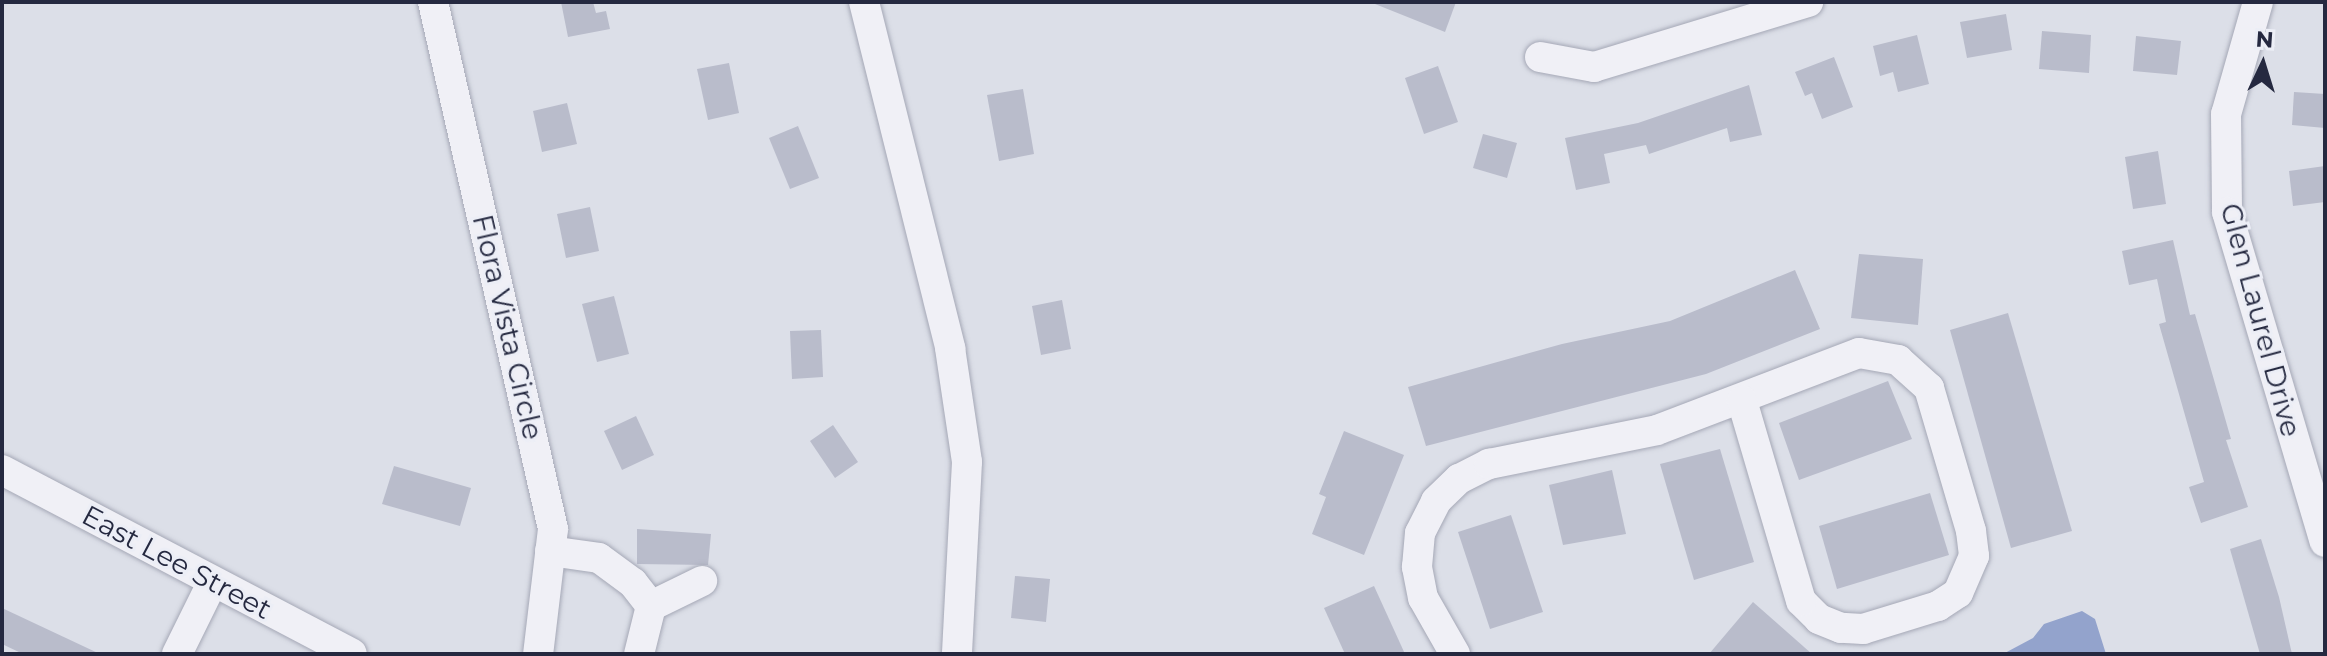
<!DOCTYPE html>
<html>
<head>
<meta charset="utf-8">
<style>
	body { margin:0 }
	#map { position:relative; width:2327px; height:656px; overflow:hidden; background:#dcdfe8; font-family:Montserrat,sans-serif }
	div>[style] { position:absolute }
	.water>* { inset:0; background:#93a3cc }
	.building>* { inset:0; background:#b9bccb }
	.roads { filter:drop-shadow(0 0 2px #a5a8b6) drop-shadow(0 0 2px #a5a8b6) }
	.minor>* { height:30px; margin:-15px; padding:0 15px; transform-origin:15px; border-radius:15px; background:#f0f0f6 }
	span { translate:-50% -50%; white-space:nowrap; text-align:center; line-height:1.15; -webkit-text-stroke:6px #eceef6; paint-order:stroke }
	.street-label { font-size:28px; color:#252940 }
	.frame { position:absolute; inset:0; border:4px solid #252940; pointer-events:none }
	.north { position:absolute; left:2223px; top:24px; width:80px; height:80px; -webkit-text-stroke:6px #eceef6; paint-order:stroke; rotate:4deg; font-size:22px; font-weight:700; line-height:32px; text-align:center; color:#252940 }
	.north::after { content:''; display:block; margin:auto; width:28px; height:36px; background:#252940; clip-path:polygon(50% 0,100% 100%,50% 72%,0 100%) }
</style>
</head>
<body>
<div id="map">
	<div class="water">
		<div style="clip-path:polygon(2082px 611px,2095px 619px,2106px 654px,2003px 654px,2033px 638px,2044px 624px)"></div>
	</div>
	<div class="building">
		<div style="clip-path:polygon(561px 2px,593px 2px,596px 13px,606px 11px,610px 29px,568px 37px)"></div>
		<div style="clip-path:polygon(1370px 2px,1456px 2px,1445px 32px)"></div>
		<div style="clip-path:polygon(2006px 14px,2012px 50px,1967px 58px,1960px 22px)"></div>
		<div style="clip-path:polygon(2042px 31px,2091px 35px,2089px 73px,2039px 69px)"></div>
		<div style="clip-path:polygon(1917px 35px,1929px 84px,1898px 92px,1893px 72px,1880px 76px,1873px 46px)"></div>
		<div style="clip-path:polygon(2136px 36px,2181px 41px,2177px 75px,2133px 71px)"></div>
		<div style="clip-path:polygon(1834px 57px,1853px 107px,1822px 119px,1812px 93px,1805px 96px,1795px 72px)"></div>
		<div style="clip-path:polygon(729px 63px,739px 113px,708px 120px,697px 69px)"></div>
		<div style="clip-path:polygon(1438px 66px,1458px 122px,1424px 134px,1405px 78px)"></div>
		<div style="clip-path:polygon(1749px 85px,1762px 135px,1730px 142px,1727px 128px,1649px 154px,1646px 145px,1604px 154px,1610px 183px,1576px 190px,1565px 138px,1638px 123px)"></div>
		<div style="clip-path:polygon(1023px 89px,1034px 154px,999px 161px,987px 95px)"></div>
		<div style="clip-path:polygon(2294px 92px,2325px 94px,2325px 128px,2292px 125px)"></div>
		<div style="clip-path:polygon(567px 103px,577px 144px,542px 152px,533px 111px)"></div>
		<div style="clip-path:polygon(798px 126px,819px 178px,790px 189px,769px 138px)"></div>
		<div style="clip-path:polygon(1483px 134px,1517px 143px,1507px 178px,1473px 168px)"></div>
		<div style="clip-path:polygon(2158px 151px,2166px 204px,2133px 209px,2125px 157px)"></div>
		<div style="clip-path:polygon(2325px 166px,2325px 202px,2293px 206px,2289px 171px)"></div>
		<div style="clip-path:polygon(590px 207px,599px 251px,566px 258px,557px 214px)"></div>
		<div style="clip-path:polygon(2173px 240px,2190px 315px,2195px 314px,2231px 439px,2226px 440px,2248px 507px,2201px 523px,2189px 487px,2204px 482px,2159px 324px,2166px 322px,2157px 279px,2129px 285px,2122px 251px)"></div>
		<div style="clip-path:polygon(1859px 254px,1923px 259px,1918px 325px,1851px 318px)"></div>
		<div style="clip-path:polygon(1795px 270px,1820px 329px,1706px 374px,1426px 446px,1408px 387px,1562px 344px,1670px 321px)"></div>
		<div style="clip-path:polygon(614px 296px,629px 354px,597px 362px,582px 304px)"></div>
		<div style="clip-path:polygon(1062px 300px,1071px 349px,1041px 355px,1032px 306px)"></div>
		<div style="clip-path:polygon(2008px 313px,2072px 531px,2011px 548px,1950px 330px)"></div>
		<div style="clip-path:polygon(821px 330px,823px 377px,792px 379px,790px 331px)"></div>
		<div style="clip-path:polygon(1888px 381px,1912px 439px,1799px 480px,1779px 423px)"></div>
		<div style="clip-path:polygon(636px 416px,654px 455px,622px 470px,604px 431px)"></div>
		<div style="clip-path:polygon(833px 425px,858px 462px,835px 478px,810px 441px)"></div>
		<div style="clip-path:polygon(1344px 431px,1404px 455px,1364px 555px,1312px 534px,1326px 497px,1319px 494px)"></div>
		<div style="clip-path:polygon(1720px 449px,1754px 562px,1694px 580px,1660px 464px)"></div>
		<div style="clip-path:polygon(394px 466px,471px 488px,460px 526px,382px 504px)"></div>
		<div style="clip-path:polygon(1612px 470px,1626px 534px,1563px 545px,1549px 485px)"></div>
		<div style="clip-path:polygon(1930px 493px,1949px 555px,1837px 589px,1819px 526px)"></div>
		<div style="clip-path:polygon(1511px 515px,1543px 612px,1490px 629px,1458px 532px)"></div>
		<div style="clip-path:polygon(637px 529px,711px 534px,708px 565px,637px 564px)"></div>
		<div style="clip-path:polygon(2261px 539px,2279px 597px,2292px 654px,2260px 654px,2230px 549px)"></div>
		<div style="clip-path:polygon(1015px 576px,1050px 579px,1046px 622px,1011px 618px)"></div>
		<div style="clip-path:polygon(1374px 586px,1405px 654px,1345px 654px,1324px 608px)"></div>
		<div style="clip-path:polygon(1753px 602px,1812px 654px,1709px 654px)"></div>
		<div style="clip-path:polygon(2px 608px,100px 654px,23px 654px,2px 644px)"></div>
	</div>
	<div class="roads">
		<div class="minor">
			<div style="left:433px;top:2px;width:540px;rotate:77.17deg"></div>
			<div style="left:553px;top:529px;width:126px;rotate:96.8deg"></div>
			<div style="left:864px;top:2px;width:357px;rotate:76deg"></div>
			<div style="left:950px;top:348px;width:115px;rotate:81.5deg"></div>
			<div style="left:967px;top:462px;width:192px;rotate:93deg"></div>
			<div style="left:2258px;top:2px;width:116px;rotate:105.9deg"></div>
			<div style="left:2226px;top:114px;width:98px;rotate:89.4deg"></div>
			<div style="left:2227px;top:212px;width:344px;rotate:73.5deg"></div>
			<div style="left:1540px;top:57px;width:55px;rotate:10.5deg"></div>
			<div style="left:1594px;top:67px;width:224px;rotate:-16.9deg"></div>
			<div style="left:2px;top:470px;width:395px;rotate:27.7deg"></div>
			<div style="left:550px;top:551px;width:49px;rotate:8.1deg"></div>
			<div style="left:599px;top:558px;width:42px;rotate:36.3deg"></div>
			<div style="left:633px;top:583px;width:29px;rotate:52deg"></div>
			<div style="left:651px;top:606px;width:49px;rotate:104deg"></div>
			<div style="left:651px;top:606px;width:57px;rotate:-26.1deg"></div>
			<div style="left:177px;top:654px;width:81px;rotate:-63.7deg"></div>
			<div style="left:1455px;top:654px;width:64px;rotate:-119.7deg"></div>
			<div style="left:1423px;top:598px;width:32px;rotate:-101deg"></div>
			<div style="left:1417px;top:567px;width:34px;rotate:-85deg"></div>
			<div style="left:1420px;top:533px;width:36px;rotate:-63deg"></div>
			<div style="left:1436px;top:501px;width:32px;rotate:-44deg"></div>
			<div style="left:1459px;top:479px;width:34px;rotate:-27deg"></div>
			<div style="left:1489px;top:464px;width:171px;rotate:-11.4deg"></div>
			<div style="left:1657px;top:430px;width:216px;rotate:-20.9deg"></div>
			<div style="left:1859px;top:353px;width:40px;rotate:10deg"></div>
			<div style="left:1898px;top:360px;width:42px;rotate:42.1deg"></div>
			<div style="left:1929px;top:388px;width:149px;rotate:73.6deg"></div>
			<div style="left:1971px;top:531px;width:25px;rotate:83deg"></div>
			<div style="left:1974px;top:556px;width:40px;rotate:113.4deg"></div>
			<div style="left:1958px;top:593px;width:24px;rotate:147deg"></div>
			<div style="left:1938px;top:606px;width:78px;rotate:163deg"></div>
			<div style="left:1863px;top:629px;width:22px;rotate:-177deg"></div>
			<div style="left:1841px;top:628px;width:24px;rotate:-158deg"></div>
			<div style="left:1819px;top:619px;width:25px;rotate:-135deg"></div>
			<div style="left:1801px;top:601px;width:209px;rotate:-106.4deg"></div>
		</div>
	</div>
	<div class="street-label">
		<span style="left:2261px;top:320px;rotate:75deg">Glen Laurel Drive</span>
		<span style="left:508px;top:327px;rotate:77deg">Flora Vista Circle</span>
		<span style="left:177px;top:562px;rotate:28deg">East Lee Street</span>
	</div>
	<div class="frame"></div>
	<div class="north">N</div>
</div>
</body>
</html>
